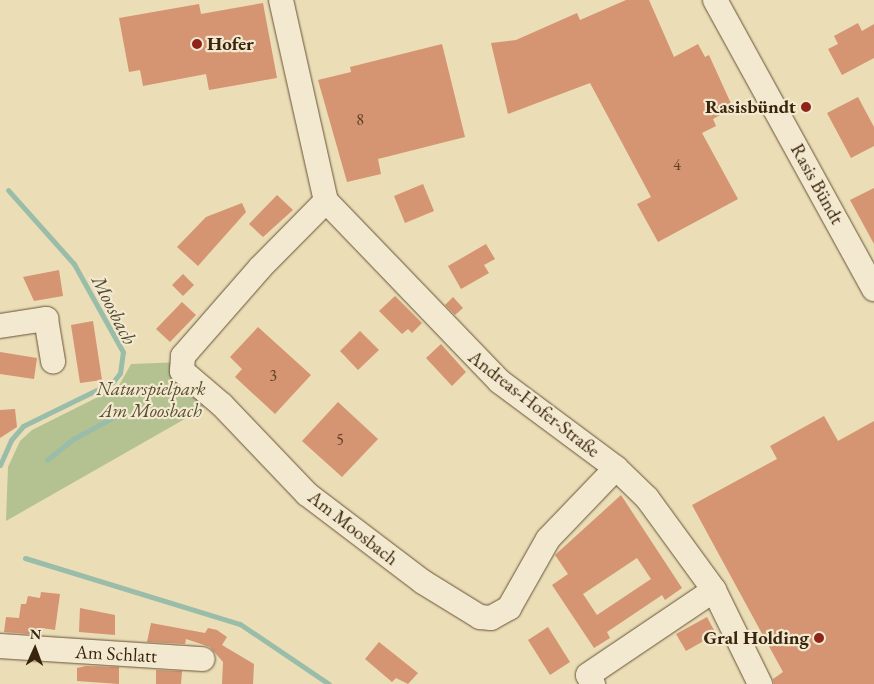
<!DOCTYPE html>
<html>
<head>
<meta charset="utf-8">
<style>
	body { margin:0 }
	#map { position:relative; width:874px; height:684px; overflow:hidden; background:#ebddb6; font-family:"EB Garamond",serif }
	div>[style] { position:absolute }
	.green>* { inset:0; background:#b4c291 }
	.stream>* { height:5px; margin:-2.5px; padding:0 2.5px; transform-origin:2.5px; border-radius:2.5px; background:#99bda9 }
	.building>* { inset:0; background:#d59472 }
	.roads { filter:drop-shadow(0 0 1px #665336) drop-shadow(0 0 1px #665336) }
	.minor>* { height:24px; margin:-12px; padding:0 12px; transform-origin:12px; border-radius:12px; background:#f2e9d0 }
	.dots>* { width:14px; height:14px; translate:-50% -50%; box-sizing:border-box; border:2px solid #f2e9d0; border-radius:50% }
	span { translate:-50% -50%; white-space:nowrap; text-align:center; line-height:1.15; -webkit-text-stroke:4.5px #f2e9d0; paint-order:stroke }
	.number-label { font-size:16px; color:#604125 }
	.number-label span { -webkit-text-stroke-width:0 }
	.poi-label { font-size:19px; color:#39250b; font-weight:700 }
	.left { translate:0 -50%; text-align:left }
	.right { translate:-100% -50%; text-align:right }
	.street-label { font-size:19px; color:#39250b }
	.park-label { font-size:19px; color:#584c2c; font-style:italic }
	.water-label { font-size:20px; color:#514b32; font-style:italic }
	.north { position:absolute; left:10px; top:624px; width:50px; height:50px; -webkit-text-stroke:4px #f2e9d0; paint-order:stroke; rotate:2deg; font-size:14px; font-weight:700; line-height:20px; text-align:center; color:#39250b }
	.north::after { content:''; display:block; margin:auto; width:18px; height:22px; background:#39250b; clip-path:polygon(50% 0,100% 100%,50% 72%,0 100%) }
</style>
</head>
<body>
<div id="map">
	<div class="green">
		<div style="clip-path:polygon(183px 362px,204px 408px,6px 521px,8px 467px,20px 441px,32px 430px,118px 387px,131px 364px)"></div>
	</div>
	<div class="stream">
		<div style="left:47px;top:460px;width:33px;rotate:-39deg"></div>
		<div style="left:73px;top:439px;width:59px;rotate:-28.3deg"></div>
		<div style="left:0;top:465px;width:27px;rotate:-66deg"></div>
		<div style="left:11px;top:440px;width:18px;rotate:-49deg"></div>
		<div style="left:23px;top:426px;width:100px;rotate:-26.1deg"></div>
		<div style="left:113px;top:382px;width:11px;rotate:-52deg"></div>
		<div style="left:120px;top:373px;width:21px;rotate:-82deg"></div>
		<div style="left:123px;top:352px;width:101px;rotate:-119.1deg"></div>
		<div style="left:74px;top:264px;width:99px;rotate:-131.7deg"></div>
		<div style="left:25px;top:558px;width:225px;rotate:17.1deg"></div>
		<div style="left:240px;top:624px;width:107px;rotate:34deg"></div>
	</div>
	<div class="building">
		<div style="clip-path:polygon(626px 0,649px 0,674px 57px,698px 44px,705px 57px,709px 55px,733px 108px,713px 119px,716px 126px,702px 133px,738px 199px,658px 242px,637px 204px,651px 197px,590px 83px,508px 114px,491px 43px,516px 40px,577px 13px,580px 20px)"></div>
		<div style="clip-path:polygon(263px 3px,277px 78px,209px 90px,206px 74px,143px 86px,140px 70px,129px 72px,119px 18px,199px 4px,201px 14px)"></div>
		<div style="clip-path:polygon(858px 23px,862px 31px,874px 24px,874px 58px,842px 75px,828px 49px,838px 44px,834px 36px)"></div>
		<div style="clip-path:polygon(442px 44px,465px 137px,378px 159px,381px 174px,347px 182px,318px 80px,351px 72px,350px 67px)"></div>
		<div style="clip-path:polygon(858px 97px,874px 127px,874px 146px,851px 158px,827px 113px)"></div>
		<div style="clip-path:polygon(423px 184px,434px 211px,405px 223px,394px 196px)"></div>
		<div style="clip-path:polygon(874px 188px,874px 244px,850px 200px)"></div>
		<div style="clip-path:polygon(277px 195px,293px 210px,263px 237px,249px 224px)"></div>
		<div style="clip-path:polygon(242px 203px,246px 212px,198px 266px,177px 247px,206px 217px)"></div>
		<div style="clip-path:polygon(486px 244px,495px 259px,484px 265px,489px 273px,461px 289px,448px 266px)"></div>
		<div style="clip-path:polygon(59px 270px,63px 296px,34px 301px,23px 277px)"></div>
		<div style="clip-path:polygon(183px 274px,194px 285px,183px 296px,172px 285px)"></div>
		<div style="clip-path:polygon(395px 296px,422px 323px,412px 333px,408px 329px,402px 334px,379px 311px)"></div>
		<div style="clip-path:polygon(453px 297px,463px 308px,455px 315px,445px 305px)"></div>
		<div style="clip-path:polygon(182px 302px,196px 315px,170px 342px,156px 329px)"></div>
		<div style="clip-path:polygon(93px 321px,102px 380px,80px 383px,71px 325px)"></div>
		<div style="clip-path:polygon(258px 327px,311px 375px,275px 414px,235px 377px,242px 369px,230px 357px)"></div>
		<div style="clip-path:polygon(360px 331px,379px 350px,358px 370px,340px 351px)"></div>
		<div style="clip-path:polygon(441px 344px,466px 372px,452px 386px,426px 358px)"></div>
		<div style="clip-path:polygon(0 352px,37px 358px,34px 379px,0 374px)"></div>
		<div style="clip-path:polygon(338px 402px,378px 439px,342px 477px,302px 441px)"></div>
		<div style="clip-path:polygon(15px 409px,17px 427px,0 438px,0 410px)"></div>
		<div style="clip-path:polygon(824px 416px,838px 441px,874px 421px,874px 684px,774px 684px,773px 679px,783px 672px,692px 505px,777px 459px,770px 446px)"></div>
		<div style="clip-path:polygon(evenodd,621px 495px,682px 588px,665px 600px,662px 595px,607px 632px,610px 638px,594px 648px,552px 585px,568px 574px,555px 555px,621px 495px,637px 558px,651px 579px,597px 615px,583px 594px,637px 558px)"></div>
		<div style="clip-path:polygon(41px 592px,60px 594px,55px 630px,42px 628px,41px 635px,4px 632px,6px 617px,19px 618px,21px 604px,26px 604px,28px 596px,40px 598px)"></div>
		<div style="clip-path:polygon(80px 608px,115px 615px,115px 635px,79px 632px)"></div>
		<div style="clip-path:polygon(707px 617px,716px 634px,686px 651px,676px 634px)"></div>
		<div style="clip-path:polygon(151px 623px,205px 633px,208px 628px,217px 630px,227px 637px,222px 645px,254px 664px,253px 684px,222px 684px,223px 662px,210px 647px,186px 639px,185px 644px,147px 642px)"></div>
		<div style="clip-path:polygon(548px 627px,570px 662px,550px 675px,528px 640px)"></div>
		<div style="clip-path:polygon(379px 642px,418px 673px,408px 684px,396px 678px,392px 682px,365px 659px)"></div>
		<div style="clip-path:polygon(86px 666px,119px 667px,119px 684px,77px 681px,77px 668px)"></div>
		<div style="clip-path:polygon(156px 670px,182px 671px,181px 684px,156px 684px)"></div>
	</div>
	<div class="roads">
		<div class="minor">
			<div style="left:281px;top:0;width:206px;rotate:77.4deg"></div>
			<div style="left:326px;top:201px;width:250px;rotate:46.1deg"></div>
			<div style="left:499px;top:381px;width:146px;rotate:36.6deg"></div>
			<div style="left:616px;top:468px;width:43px;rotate:44.1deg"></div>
			<div style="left:647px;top:498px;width:114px;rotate:53.9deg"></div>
			<div style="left:714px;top:590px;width:105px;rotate:63.9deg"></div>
			<div style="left:715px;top:0;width:330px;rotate:61.2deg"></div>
			<div style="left:326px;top:201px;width:94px;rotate:134.6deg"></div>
			<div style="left:260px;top:268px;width:117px;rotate:131.2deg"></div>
			<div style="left:183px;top:356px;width:15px;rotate:94deg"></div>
			<div style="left:182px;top:371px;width:52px;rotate:40.4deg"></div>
			<div style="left:222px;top:405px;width:123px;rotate:46.3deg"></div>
			<div style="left:307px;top:494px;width:146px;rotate:37.2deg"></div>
			<div style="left:423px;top:582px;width:67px;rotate:31.6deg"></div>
			<div style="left:480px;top:617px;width:11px;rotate:5deg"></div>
			<div style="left:491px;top:618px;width:21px;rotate:-29deg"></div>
			<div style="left:509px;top:608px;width:79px;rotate:-60.5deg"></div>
			<div style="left:548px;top:539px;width:98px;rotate:-46.2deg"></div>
			<div style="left:0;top:326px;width:47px;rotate:-8.7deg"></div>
			<div style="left:46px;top:319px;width:43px;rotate:80.5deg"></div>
			<div style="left:0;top:646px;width:203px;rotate:3.7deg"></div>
			<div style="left:593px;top:684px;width:10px;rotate:-119deg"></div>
			<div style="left:588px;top:675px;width:152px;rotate:-34deg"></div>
		</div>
	</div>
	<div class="dots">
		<div style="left:197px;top:44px;background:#8f2418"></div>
		<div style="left:806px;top:107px;background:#8f2418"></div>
		<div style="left:819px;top:638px;background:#8f2418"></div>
	</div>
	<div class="number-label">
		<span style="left:360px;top:120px">8</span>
		<span style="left:677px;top:165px">4</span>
		<span style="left:273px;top:376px">3</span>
		<span style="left:340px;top:440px">5</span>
	</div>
	<div class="poi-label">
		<span class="left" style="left:207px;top:44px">Hofer</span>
		<span class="right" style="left:796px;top:107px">Rasisbündt</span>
		<span class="right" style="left:809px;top:638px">Gral Holding</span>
	</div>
	<div class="street-label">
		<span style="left:817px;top:184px;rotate:61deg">Rasis Bündt</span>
		<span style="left:534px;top:404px;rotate:38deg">Andreas-Hofer-Straße</span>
		<span style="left:353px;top:528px;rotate:38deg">Am Moosbach</span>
		<span style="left:116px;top:654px;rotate:3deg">Am Schlatt</span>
	</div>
	<div class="park-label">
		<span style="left:151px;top:400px">Naturspielpark<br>Am Moosbach</span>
	</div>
	<div class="water-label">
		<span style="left:114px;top:310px;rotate:63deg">Moosbach</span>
	</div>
	<div class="north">N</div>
</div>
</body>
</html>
